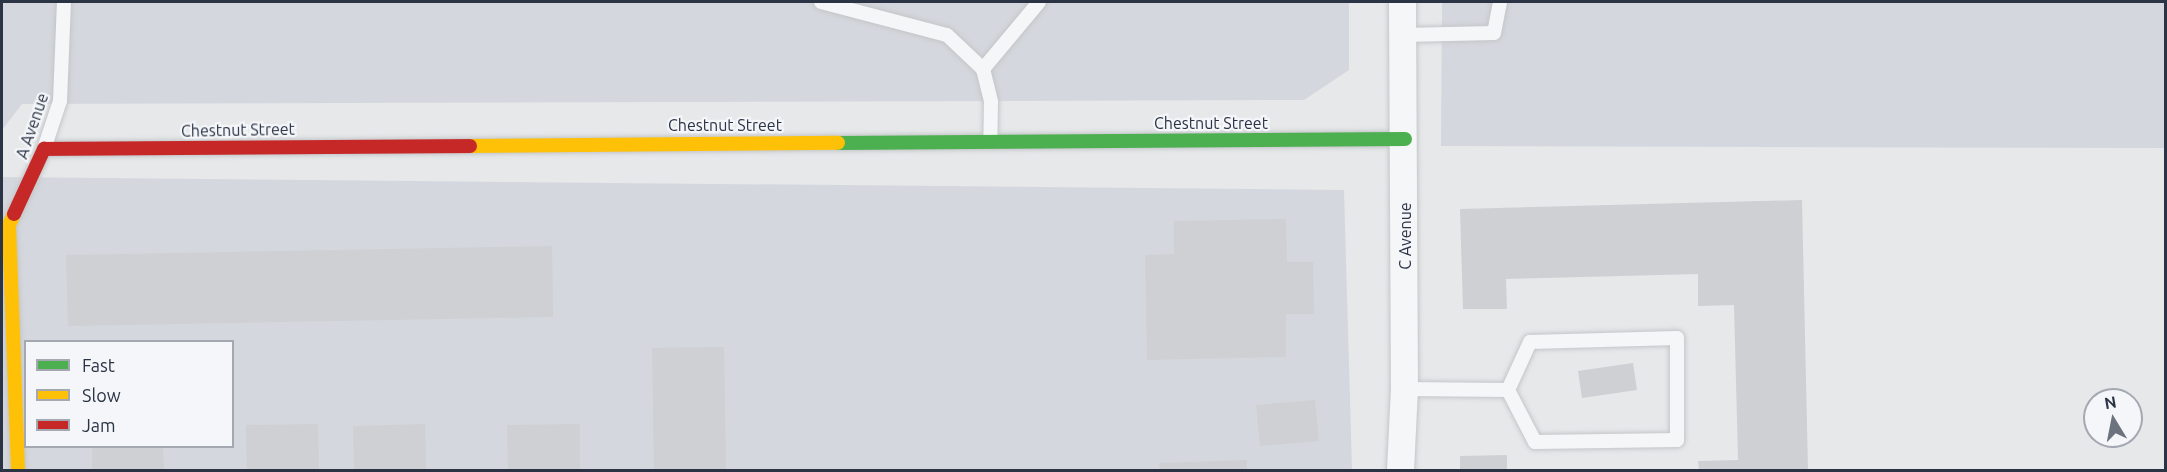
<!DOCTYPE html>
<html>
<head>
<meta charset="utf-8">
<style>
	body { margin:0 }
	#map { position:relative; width:2167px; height:472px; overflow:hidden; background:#e6e8ea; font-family:Ubuntu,sans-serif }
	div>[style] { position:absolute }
	.built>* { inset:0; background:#d4d7dd }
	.building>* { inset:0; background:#ced0d3 }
	.roads { filter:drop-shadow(0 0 2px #c4c6c8) drop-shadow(0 0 2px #c4c6c8) }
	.lane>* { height:14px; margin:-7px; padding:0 7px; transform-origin:7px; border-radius:7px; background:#f5f6f7 }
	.street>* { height:27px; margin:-13.5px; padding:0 13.5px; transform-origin:13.5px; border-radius:13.5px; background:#f5f6f7 }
	.fast>* { height:14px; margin:-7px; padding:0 7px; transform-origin:7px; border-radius:7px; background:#4caf50 }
	.slow>* { height:14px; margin:-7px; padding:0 7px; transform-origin:7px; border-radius:7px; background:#ffc107 }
	.jam>* { height:14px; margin:-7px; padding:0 7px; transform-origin:7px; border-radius:7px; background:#c62828 }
	span { translate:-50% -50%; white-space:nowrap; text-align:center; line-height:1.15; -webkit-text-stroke:4.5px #f4f6f9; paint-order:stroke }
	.street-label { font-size:16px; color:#2b3445 }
	.frame { position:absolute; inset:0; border:3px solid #2b3445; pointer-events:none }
	.legend { position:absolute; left:24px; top:340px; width:210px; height:108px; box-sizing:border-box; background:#f4f6f9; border:2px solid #a4a8b1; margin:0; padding:8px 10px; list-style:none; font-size:18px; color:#2b3445 }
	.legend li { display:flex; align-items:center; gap:12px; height:30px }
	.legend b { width:30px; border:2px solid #a4a8b1 }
	.north { position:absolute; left:2083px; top:388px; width:60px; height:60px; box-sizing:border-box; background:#f4f6f9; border:2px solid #a4a8b1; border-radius:50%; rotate:350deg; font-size:16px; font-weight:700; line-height:24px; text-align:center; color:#2b3445 }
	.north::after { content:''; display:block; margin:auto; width:21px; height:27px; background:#6c737f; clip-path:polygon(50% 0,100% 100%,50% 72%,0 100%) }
</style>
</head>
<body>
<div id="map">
	<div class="built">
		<div style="clip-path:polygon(2px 2px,1349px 2px,1349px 70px,1304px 100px,22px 104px,2px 130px)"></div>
		<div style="clip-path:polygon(1442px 2px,2165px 2px,2165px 148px,1441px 146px)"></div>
		<div style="clip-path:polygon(evenodd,2px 177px,1344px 190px,1352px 470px,2px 470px,2px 177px,26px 342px,232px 342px,232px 446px,26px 446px,26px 342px)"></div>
	</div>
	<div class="building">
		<div style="clip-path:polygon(1802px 200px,1808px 470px,1699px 470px,1698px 461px,1738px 460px,1734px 305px,1698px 306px,1698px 274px,1506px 279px,1507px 309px,1463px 309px,1460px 209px)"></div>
		<div style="clip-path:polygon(1286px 219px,1287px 262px,1313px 262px,1314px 314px,1286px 314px,1286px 357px,1147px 360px,1145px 255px,1174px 254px,1174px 221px)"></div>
		<div style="clip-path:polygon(552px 246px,553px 317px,68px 326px,66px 255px)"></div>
		<div style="clip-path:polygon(724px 347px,726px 470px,654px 470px,652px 348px)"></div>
		<div style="clip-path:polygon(1633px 363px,1637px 390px,1582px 398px,1578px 371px)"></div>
		<div style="clip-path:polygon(1315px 400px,1319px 441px,1260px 446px,1256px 405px)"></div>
		<div style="clip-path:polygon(318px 424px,319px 470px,247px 470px,246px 425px)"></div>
		<div style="clip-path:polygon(425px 424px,426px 470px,354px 470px,353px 426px)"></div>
		<div style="clip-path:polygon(580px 424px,580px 470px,508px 470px,507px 425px)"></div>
		<div style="clip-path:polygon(92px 446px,163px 446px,164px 470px,92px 470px)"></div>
		<div style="clip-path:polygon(1507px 455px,1507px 470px,1460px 470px,1460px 456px)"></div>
		<div style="clip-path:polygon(1247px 460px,1247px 470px,1160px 470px,1159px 463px)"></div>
	</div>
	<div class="roads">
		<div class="lane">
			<div style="left:821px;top:2px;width:130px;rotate:14.7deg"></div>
			<div style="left:947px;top:35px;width:50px;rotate:43.4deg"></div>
			<div style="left:983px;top:69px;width:34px;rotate:76deg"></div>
			<div style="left:991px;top:102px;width:39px;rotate:91deg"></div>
			<div style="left:1403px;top:35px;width:91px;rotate:-1.3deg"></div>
			<div style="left:1494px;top:33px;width:32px;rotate:-79deg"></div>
			<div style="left:983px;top:69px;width:87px;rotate:-50.1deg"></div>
			<div style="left:44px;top:149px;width:51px;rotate:-71.6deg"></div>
			<div style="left:60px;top:101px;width:99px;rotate:-87.7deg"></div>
			<div style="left:1404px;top:389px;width:104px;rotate:0.6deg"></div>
			<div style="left:1508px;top:390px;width:53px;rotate:-65.4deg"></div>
			<div style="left:1530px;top:342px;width:147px;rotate:-1.6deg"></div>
			<div style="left:1677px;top:338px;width:102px;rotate:90deg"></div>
			<div style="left:1677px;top:440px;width:142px;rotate:179.2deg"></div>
			<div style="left:1535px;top:442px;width:59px;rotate:-117.4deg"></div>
		</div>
		<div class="street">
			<div style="left:1400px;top:470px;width:81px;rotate:-87.2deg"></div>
			<div style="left:1404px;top:389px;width:387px;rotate:-90.3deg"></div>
		</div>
		<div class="fast">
			<div style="left:838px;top:143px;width:567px;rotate:-0.4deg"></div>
		</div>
		<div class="slow">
			<div style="left:470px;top:146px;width:368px;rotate:-0.5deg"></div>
			<div style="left:14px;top:214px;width:12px;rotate:114deg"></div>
			<div style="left:9px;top:225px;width:245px;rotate:87.9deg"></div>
		</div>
		<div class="jam">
			<div style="left:14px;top:214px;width:72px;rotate:-65.2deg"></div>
			<div style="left:44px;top:149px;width:426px;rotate:-0.4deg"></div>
		</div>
	</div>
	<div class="street-label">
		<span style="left:1211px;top:123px">Chestnut Street</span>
		<span style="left:725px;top:125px">Chestnut Street</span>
		<span style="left:32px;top:126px;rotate:-71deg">A Avenue</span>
		<span style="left:238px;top:130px;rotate:-1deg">Chestnut Street</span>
		<span style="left:1405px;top:236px;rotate:-90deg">C Avenue</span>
	</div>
	<div class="frame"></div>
	<ul class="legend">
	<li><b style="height:8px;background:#4caf50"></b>Fast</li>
	<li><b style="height:8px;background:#ffc107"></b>Slow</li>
	<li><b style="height:8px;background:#c62828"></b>Jam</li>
	</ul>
	<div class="north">N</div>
</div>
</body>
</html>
